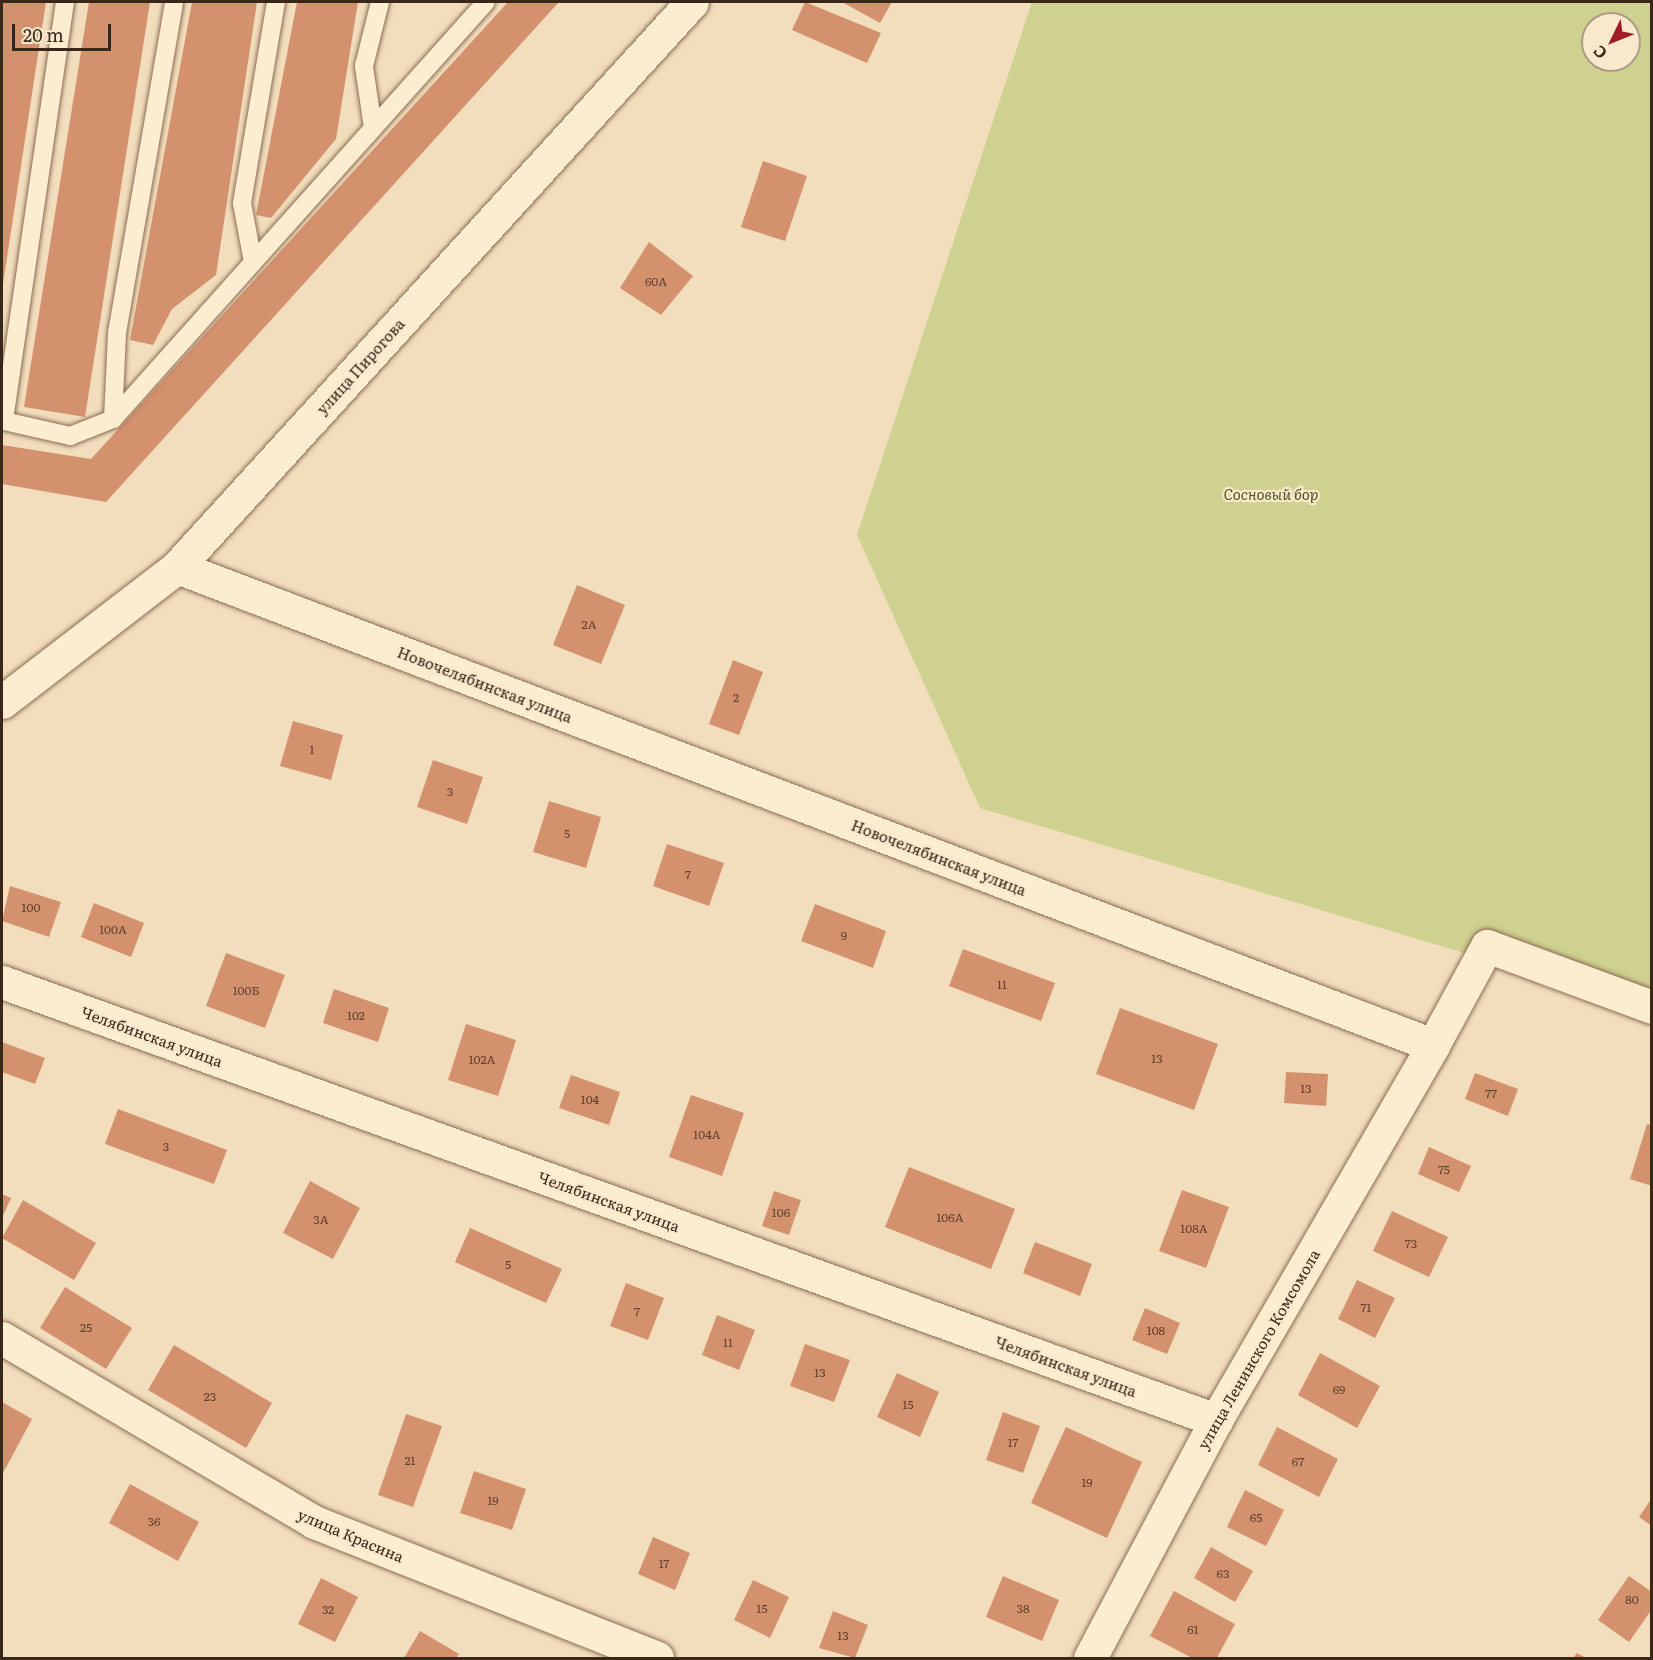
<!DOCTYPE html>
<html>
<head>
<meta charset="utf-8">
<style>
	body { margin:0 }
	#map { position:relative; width:1653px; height:1660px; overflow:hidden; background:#f2debc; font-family:Literata,serif }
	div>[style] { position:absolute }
	.green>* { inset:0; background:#ced18f }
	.building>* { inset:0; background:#d4916e }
	.roads { filter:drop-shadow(0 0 2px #8b6d54) drop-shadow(0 0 2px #8b6d54) }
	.lane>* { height:18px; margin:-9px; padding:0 9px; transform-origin:9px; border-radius:9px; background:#fcecd0 }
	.street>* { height:33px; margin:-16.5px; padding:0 16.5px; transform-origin:16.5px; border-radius:16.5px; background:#fcecd0 }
	.secondary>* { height:33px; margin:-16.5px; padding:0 16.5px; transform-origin:16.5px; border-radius:16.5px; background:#fcecd0 }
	span { translate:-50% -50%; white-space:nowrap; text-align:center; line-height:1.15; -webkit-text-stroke:4.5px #f9e8cc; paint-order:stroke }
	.number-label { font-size:12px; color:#60422f }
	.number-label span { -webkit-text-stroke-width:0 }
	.street-label { font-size:15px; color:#39271a }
	.park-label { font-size:15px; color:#4d571f; font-style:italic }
	.frame { position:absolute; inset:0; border:3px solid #39271a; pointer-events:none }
	.north { position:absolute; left:1581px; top:12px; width:60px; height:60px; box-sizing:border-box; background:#f9e8cc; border:2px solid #ac9b85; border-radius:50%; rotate:227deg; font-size:16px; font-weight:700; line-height:24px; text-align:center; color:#39271a }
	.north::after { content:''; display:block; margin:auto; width:21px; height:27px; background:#a01e29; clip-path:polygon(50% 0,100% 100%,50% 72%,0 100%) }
	.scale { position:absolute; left:12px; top:24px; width:99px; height:27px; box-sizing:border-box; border:3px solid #39271a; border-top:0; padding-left:8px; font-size:18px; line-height:21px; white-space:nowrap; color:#39271a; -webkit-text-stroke:4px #f9e8cc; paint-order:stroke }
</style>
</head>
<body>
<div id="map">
	<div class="green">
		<div style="clip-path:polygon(evenodd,1032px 2px,1651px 2px,1651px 1009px,980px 808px,857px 535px,1032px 2px,1593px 24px,1629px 24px,1629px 60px,1593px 60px,1593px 24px)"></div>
	</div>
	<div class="building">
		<div style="clip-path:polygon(2px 2px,46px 2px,3px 284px,2px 284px)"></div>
		<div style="clip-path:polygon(89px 2px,150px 2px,85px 417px,24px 407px)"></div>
		<div style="clip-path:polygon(192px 2px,257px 2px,216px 275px,172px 309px,153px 345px,130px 340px)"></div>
		<div style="clip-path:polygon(297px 2px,358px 2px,336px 139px,271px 218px,256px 215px)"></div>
		<div style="clip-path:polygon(508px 2px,559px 2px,106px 502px,2px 484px,2px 445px,91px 459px)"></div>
		<div style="clip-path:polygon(805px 2px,881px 33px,867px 63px,792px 30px)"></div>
		<div style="clip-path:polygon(842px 2px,892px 2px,880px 23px)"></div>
		<div style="clip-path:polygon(763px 161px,807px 176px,785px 241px,741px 227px)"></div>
		<div style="clip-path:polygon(649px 242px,693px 276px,661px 315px,620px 288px)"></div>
		<div style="clip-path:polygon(577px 585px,625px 605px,601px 664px,553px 645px)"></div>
		<div style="clip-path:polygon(733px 660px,763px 672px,739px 735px,709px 724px)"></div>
		<div style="clip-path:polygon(293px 721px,343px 735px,331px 780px,280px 766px)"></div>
		<div style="clip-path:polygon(433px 760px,483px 777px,467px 824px,417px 807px)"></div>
		<div style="clip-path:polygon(549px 801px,601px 817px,586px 868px,533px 852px)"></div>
		<div style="clip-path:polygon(667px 844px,724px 863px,709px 906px,653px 886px)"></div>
		<div style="clip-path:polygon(10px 886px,61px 902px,49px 937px,2px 921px)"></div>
		<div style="clip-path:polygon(94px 903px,144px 923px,131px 957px,81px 937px)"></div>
		<div style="clip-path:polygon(815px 904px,886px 931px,873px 968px,801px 941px)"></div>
		<div style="clip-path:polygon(963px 949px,1055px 983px,1041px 1021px,949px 986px)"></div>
		<div style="clip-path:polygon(226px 953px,285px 975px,265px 1028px,206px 1006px)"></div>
		<div style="clip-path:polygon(334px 989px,389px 1008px,378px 1042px,323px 1023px)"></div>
		<div style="clip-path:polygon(1120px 1008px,1218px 1044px,1194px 1110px,1096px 1074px)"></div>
		<div style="clip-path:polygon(466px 1024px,516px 1040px,498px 1096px,448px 1080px)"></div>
		<div style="clip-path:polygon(2px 1042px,45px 1058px,35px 1084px,2px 1072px)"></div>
		<div style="clip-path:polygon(1286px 1072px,1328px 1074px,1326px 1106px,1284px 1103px)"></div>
		<div style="clip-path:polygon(1475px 1073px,1518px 1089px,1508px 1116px,1465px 1099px)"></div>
		<div style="clip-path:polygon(571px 1075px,620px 1092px,609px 1125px,559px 1108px)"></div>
		<div style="clip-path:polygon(691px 1095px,744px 1113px,722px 1176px,669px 1157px)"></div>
		<div style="clip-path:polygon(118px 1109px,227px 1150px,214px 1184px,105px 1144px)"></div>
		<div style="clip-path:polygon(1647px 1124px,1652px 1125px,1652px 1186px,1630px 1179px)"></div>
		<div style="clip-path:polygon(1429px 1147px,1471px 1166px,1459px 1192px,1418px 1174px)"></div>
		<div style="clip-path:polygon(909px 1167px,1015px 1209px,991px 1269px,885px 1227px)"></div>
		<div style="clip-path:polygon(310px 1181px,360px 1208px,333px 1259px,283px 1233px)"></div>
		<div style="clip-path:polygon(1182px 1190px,1229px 1207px,1206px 1268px,1159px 1251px)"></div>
		<div style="clip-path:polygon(774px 1191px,801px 1200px,789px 1235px,762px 1226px)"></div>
		<div style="clip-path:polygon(2px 1194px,11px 1198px,2px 1218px)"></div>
		<div style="clip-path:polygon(23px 1200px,96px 1243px,74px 1280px,2px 1238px)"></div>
		<div style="clip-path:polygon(1392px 1211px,1448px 1237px,1429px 1277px,1373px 1251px)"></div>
		<div style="clip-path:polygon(470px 1228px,562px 1269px,546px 1303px,455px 1262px)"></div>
		<div style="clip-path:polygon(1035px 1242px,1092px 1264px,1080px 1296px,1023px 1273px)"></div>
		<div style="clip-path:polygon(1357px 1280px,1395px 1298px,1375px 1338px,1338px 1319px)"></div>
		<div style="clip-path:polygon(626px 1283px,664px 1298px,648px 1340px,610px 1326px)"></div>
		<div style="clip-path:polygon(65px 1287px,132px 1328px,106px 1369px,40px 1328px)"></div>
		<div style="clip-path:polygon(1145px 1308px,1180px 1323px,1167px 1354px,1132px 1340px)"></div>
		<div style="clip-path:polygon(717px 1315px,755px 1330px,739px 1370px,702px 1355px)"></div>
		<div style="clip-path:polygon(805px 1344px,850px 1360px,834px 1402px,790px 1386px)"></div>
		<div style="clip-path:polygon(174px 1345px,272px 1403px,246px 1448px,148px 1390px)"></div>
		<div style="clip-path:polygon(1320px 1353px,1380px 1386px,1357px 1428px,1298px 1395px)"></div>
		<div style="clip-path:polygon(897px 1373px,939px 1392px,920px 1437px,877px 1417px)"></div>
		<div style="clip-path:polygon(2px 1402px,32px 1419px,2px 1475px)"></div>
		<div style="clip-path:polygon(1003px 1412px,1040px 1426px,1023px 1473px,986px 1460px)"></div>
		<div style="clip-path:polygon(406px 1414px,442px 1426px,413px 1507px,378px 1495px)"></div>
		<div style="clip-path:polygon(1066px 1427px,1142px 1462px,1107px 1538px,1031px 1503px)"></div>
		<div style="clip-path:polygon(1277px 1427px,1338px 1459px,1319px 1497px,1258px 1465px)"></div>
		<div style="clip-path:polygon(474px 1471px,526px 1489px,512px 1530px,460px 1513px)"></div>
		<div style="clip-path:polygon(130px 1484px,199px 1522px,178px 1561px,109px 1523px)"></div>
		<div style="clip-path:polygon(1245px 1490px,1284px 1510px,1266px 1546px,1227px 1527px)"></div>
		<div style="clip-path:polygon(1652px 1498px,1652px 1526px,1639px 1517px)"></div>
		<div style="clip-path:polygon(653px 1537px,690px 1553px,675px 1590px,638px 1574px)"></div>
		<div style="clip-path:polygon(1211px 1547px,1253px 1571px,1235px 1602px,1194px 1578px)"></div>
		<div style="clip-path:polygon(1003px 1576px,1059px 1600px,1042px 1641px,986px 1617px)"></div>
		<div style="clip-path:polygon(1629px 1576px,1652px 1592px,1652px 1609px,1629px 1642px,1598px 1620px)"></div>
		<div style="clip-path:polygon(321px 1578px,358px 1597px,335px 1642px,298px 1624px)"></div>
		<div style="clip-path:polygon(753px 1580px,789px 1597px,770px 1638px,734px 1620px)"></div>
		<div style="clip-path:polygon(1174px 1591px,1235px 1624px,1217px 1658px,1192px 1658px,1150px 1636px)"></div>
		<div style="clip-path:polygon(833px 1611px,868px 1625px,855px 1658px,819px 1648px)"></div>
		<div style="clip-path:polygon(420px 1631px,459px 1654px,456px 1658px,404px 1658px)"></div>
		<div style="clip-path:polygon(1577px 1653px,1586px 1658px,1573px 1658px)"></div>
	</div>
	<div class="roads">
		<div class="lane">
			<div style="left:65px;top:2px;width:423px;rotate:98.3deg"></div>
			<div style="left:4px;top:421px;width:68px;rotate:12.8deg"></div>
			<div style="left:70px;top:436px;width:46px;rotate:-21.6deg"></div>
			<div style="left:113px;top:419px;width:559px;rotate:-48.19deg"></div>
			<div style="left:373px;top:128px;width:63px;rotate:-98.3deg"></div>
			<div style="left:364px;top:66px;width:66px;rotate:-76deg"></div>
			<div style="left:253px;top:262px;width:60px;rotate:-100.6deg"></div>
			<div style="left:242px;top:203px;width:204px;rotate:-80.4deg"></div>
			<div style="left:113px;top:419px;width:86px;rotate:-87.3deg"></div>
			<div style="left:117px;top:333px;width:336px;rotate:-80.2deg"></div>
		</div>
		<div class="street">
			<div style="left:177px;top:567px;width:1344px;rotate:20.84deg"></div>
			<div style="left:1433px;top:1045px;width:113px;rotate:-61.4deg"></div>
			<div style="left:1487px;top:946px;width:176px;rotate:20.3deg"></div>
			<div style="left:2px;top:982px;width:1291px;rotate:19.84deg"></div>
			<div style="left:2px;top:1338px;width:362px;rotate:30.5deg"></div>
			<div style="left:314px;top:1522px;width:369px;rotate:21.6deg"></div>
			<div style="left:1090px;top:1658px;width:269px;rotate:-62.1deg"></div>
			<div style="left:1216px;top:1420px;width:433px;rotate:-59.9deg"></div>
		</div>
		<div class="secondary">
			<div style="left:2px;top:702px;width:221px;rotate:-37.6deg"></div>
			<div style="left:177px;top:567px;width:764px;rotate:-47.65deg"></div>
		</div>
	</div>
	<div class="number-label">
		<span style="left:656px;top:282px">60А</span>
		<span style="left:589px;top:625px">2А</span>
		<span style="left:736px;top:698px">2</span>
		<span style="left:312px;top:750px">1</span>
		<span style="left:450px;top:792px">3</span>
		<span style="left:567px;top:834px">5</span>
		<span style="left:688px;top:875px">7</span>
		<span style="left:31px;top:908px">100</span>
		<span style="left:113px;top:930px">100А</span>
		<span style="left:844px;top:936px">9</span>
		<span style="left:1002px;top:985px">11</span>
		<span style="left:246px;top:991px">100Б</span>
		<span style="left:356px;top:1016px">102</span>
		<span style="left:1157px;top:1059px">13</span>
		<span style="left:482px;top:1060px">102А</span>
		<span style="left:1306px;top:1089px">13</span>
		<span style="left:1491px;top:1094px">77</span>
		<span style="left:590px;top:1100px">104</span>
		<span style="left:707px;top:1135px">104А</span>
		<span style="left:166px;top:1147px">3</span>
		<span style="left:1444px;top:1170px">75</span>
		<span style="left:781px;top:1213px">106</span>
		<span style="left:950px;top:1218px">106А</span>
		<span style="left:321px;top:1220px">3А</span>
		<span style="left:1194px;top:1229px">108А</span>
		<span style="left:1411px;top:1244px">73</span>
		<span style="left:508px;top:1265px">5</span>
		<span style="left:1366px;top:1308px">71</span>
		<span style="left:637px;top:1312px">7</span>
		<span style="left:86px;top:1328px">25</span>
		<span style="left:1156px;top:1331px">108</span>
		<span style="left:728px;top:1343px">11</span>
		<span style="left:820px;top:1373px">13</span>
		<span style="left:1339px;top:1390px">69</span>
		<span style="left:210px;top:1397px">23</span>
		<span style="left:908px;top:1405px">15</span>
		<span style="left:1013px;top:1443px">17</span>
		<span style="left:410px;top:1461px">21</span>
		<span style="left:1298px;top:1462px">67</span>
		<span style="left:1087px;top:1483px">19</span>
		<span style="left:493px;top:1501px">19</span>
		<span style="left:1256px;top:1518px">65</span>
		<span style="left:154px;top:1522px">36</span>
		<span style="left:664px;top:1564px">17</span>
		<span style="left:1223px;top:1574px">63</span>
		<span style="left:1632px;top:1600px">80</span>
		<span style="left:762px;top:1609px">15</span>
		<span style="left:1023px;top:1609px">38</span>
		<span style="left:328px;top:1610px">32</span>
		<span style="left:1193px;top:1630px">61</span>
		<span style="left:843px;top:1636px">13</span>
	</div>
	<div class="street-label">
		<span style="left:360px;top:366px;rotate:-48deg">улица Пирогова</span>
		<span style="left:485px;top:684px;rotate:21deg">Новочелябинская улица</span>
		<span style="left:939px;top:857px;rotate:21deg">Новочелябинская улица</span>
		<span style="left:152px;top:1036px;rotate:20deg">Челябинская улица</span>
		<span style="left:609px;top:1201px;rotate:20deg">Челябинская улица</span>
		<span style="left:1258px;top:1349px;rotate:-60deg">улица Ленинского Комсомола</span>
		<span style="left:1066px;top:1366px;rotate:20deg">Челябинская улица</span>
		<span style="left:351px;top:1535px;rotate:23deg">улица Красина</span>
	</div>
	<div class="park-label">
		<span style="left:1271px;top:494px">Сосновый бор</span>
	</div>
	<div class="frame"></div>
	<div class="north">С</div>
	<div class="scale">20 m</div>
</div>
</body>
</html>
